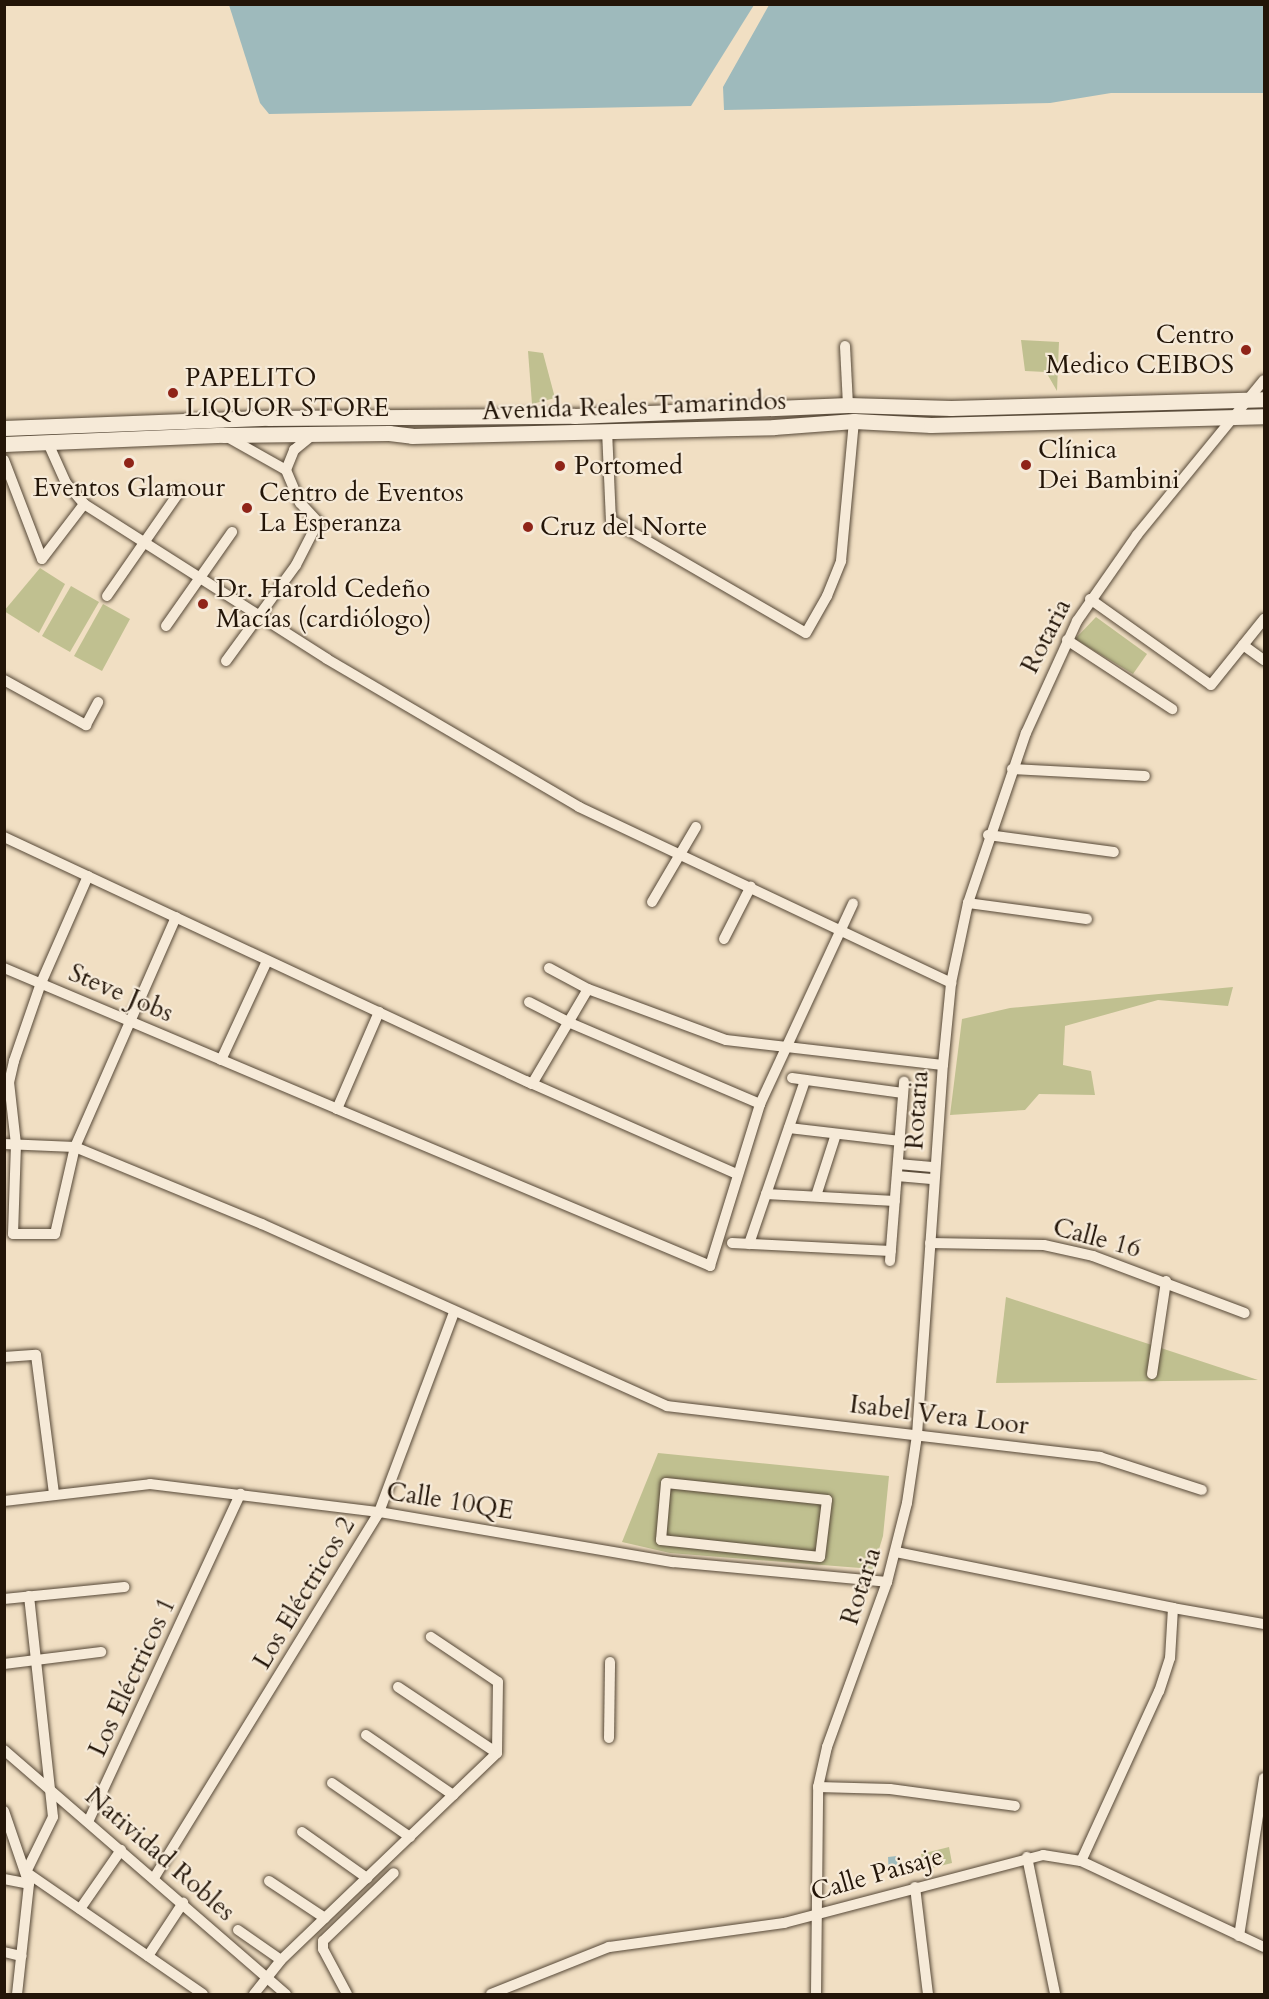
<!DOCTYPE html>
<html>
<head>
<meta charset="utf-8">
<style>
	body { margin:0 }
	#map { position:relative; width:1269px; height:1999px; overflow:hidden; background:#f1dfc3; font-family:Cardo,serif }
	div>[style] { position:absolute }
	.green>* { inset:0; background:#c0c090 }
	.water>* { inset:0; background:#9ebabc }
	.roads { filter:drop-shadow(0 0 2px #564837) drop-shadow(0 0 2px #564837) }
	.street>* { height:10px; margin:-5px; padding:0 5px; transform-origin:5px; border-radius:5px; background:#f6ead8 }
	.secondary>* { height:15px; margin:-7.5px; padding:0 7.5px; transform-origin:7.5px; border-radius:7.5px; background:#f6ead8 }
	.dots>* { width:16px; height:16px; translate:-50% -50%; box-sizing:border-box; border:3px solid #f6ead8; border-radius:50% }
	span { translate:-50% -50%; white-space:nowrap; text-align:center; line-height:1.15; -webkit-text-stroke:4.5px #f6ead8; paint-order:stroke }
	.poi-label { font-size:26px; color:#231508 }
	.right { translate:-100% -50%; text-align:right }
	.left { translate:0 -50%; text-align:left }
	.street-label { font-size:26px; color:#231508 }
	.frame { position:absolute; inset:0; border:6px solid #231508; pointer-events:none }
</style>
</head>
<body>
<div id="map">
	<div class="green">
		<div style="clip-path:polygon(1021px 340px,1059px 342px,1057px 391px,1046px 372px,1025px 371px)"></div>
		<div style="clip-path:polygon(528px 351px,543px 353px,555px 398px,532px 404px)"></div>
		<div style="clip-path:polygon(40px 568px,65px 584px,39px 633px,4px 611px)"></div>
		<div style="clip-path:polygon(71px 586px,99px 602px,70px 652px,42px 636px)"></div>
		<div style="clip-path:polygon(103px 604px,130px 619px,102px 671px,74px 656px)"></div>
		<div style="clip-path:polygon(1096px 617px,1147px 654px,1133px 674px,1075px 639px)"></div>
		<div style="clip-path:polygon(1233px 987px,1228px 1006px,1158px 1000px,1065px 1026px,1063px 1065px,1091px 1071px,1095px 1095px,1039px 1094px,1025px 1110px,950px 1115px,962px 1019px,1010px 1008px)"></div>
		<div style="clip-path:polygon(1006px 1297px,1258px 1380px,996px 1383px)"></div>
		<div style="clip-path:polygon(658px 1453px,889px 1476px,883px 1536px,873px 1569px,670px 1553px,622px 1542px)"></div>
		<div style="clip-path:polygon(949px 1847px,952px 1863px,924px 1870px,921px 1854px)"></div>
	</div>
	<div class="water">
		<div style="clip-path:polygon(229px 5px,229px 4px,754px 5px,691px 106px,269px 114px,260px 103px)"></div>
		<div style="clip-path:polygon(769px 5px,1264px 5px,1264px 93px,1111px 93px,1050px 103px,724px 110px,723px 87px)"></div>
		<div style="clip-path:polygon(897px 1856px,898px 1875px,889px 1876px,888px 1857px)"></div>
	</div>
	<div class="roads">
		<div class="street">
			<div style="left:845px;top:346px;width:59px;rotate:87.1deg"></div>
			<div style="left:607px;top:430px;width:90px;rotate:87.5deg"></div>
			<div style="left:611px;top:520px;width:225px;rotate:30.1deg"></div>
			<div style="left:806px;top:633px;width:43px;rotate:-60.4deg"></div>
			<div style="left:827px;top:596px;width:38px;rotate:-68deg"></div>
			<div style="left:841px;top:561px;width:141px;rotate:-84.7deg"></div>
			<div style="left:224px;top:435px;width:71px;rotate:29.4deg"></div>
			<div style="left:48px;top:443px;width:44px;rotate:65.8deg"></div>
			<div style="left:66px;top:483px;width:28px;rotate:49deg"></div>
			<div style="left:84px;top:504px;width:288px;rotate:32.5deg"></div>
			<div style="left:327px;top:659px;width:292px;rotate:30.4deg"></div>
			<div style="left:579px;top:807px;width:412px;rotate:25.3deg"></div>
			<div style="left:4px;top:460px;width:106px;rotate:69deg"></div>
			<div style="left:42px;top:559px;width:69px;rotate:-52.6deg"></div>
			<div style="left:107px;top:596px;width:128px;rotate:-55.2deg"></div>
			<div style="left:1090px;top:599px;width:148px;rotate:35.4deg"></div>
			<div style="left:1211px;top:685px;width:85px;rotate:-51.2deg"></div>
			<div style="left:166px;top:626px;width:115px;rotate:-54.9deg"></div>
			<div style="left:1067px;top:640px;width:126px;rotate:33.3deg"></div>
			<div style="left:1243px;top:645px;width:26px;rotate:36deg"></div>
			<div style="left:226px;top:661px;width:119px;rotate:-53.9deg"></div>
			<div style="left:296px;top:565px;width:48px;rotate:-62.9deg"></div>
			<div style="left:318px;top:522px;width:26px;rotate:-133deg"></div>
			<div style="left:300px;top:503px;width:36px;rotate:-113deg"></div>
			<div style="left:286px;top:470px;width:22px;rotate:-68deg"></div>
			<div style="left:294px;top:450px;width:26px;rotate:-39deg"></div>
			<div style="left:4px;top:680px;width:94px;rotate:28.8deg"></div>
			<div style="left:86px;top:725px;width:26px;rotate:-62deg"></div>
			<div style="left:1012px;top:769px;width:133px;rotate:3deg"></div>
			<div style="left:988px;top:835px;width:127px;rotate:7.7deg"></div>
			<div style="left:4px;top:837px;width:583px;rotate:25.07deg"></div>
			<div style="left:532px;top:1084px;width:110px;rotate:-59.5deg"></div>
			<div style="left:88px;top:876px;width:117px;rotate:113.7deg"></div>
			<div style="left:41px;top:983px;width:83px;rotate:109.1deg"></div>
			<div style="left:14px;top:1061px;width:22px;rotate:103deg"></div>
			<div style="left:9px;top:1082px;width:62px;rotate:83.6deg"></div>
			<div style="left:16px;top:1144px;width:90px;rotate:91.9deg"></div>
			<div style="left:13px;top:1234px;width:42px"></div>
			<div style="left:55px;top:1234px;width:89px;rotate:-77.1deg"></div>
			<div style="left:75px;top:1147px;width:251px;rotate:-66.3deg"></div>
			<div style="left:652px;top:902px;width:87px;rotate:-59.6deg"></div>
			<div style="left:968px;top:903px;width:120px;rotate:7.7deg"></div>
			<div style="left:724px;top:939px;width:59px;rotate:-63deg"></div>
			<div style="left:4px;top:968px;width:362px;rotate:22.9deg"></div>
			<div style="left:337px;top:1109px;width:106px;rotate:-66.6deg"></div>
			<div style="left:549px;top:968px;width:44px;rotate:28.3deg"></div>
			<div style="left:588px;top:989px;width:147px;rotate:20.3deg"></div>
			<div style="left:726px;top:1040px;width:218px;rotate:6.6deg"></div>
			<div style="left:529px;top:1002px;width:44px;rotate:27.1deg"></div>
			<div style="left:568px;top:1022px;width:209px;rotate:23.1deg"></div>
			<div style="left:221px;top:1060px;width:109px;rotate:-65.1deg"></div>
			<div style="left:792px;top:1078px;width:112px;rotate:7.7deg"></div>
			<div style="left:526px;top:1081px;width:231px;rotate:23.8deg"></div>
			<div style="left:337px;top:1109px;width:405px;rotate:22.8deg"></div>
			<div style="left:710px;top:1266px;width:170px;rotate:-72.8deg"></div>
			<div style="left:760px;top:1104px;width:221px;rotate:-65.1deg"></div>
			<div style="left:789px;top:1128px;width:112px;rotate:6.7deg"></div>
			<div style="left:4px;top:1144px;width:71px;rotate:2.4deg"></div>
			<div style="left:75px;top:1147px;width:202px;rotate:22.4deg"></div>
			<div style="left:262px;top:1224px;width:444px;rotate:24.2deg"></div>
			<div style="left:667px;top:1406px;width:436px;rotate:6.7deg"></div>
			<div style="left:1100px;top:1457px;width:107px;rotate:17.9deg"></div>
			<div style="left:898px;top:1164px;width:37px;rotate:5deg"></div>
			<div style="left:897px;top:1176px;width:37px;rotate:5deg"></div>
			<div style="left:766px;top:1194px;width:129px;rotate:3.1deg"></div>
			<div style="left:816px;top:1196px;width:65px;rotate:-72.1deg"></div>
			<div style="left:732px;top:1243px;width:159px;rotate:2.9deg"></div>
			<div style="left:930px;top:1243px;width:114px;rotate:1deg"></div>
			<div style="left:1044px;top:1245px;width:50px;rotate:12.7deg"></div>
			<div style="left:1093px;top:1256px;width:162px;rotate:20.6deg"></div>
			<div style="left:749px;top:1244px;width:173px;rotate:-71.1deg"></div>
			<div style="left:890px;top:1261px;width:180px;rotate:-85.5deg"></div>
			<div style="left:4px;top:1357px;width:32px;rotate:-4deg"></div>
			<div style="left:36px;top:1355px;width:140px;rotate:82.6deg"></div>
			<div style="left:1152px;top:1374px;width:94px;rotate:-81.4deg"></div>
			<div style="left:666px;top:1483px;width:162px;rotate:6deg"></div>
			<div style="left:827px;top:1500px;width:57px;rotate:97deg"></div>
			<div style="left:820px;top:1557px;width:160px;rotate:-173.9deg"></div>
			<div style="left:661px;top:1540px;width:57px;rotate:-85deg"></div>
			<div style="left:4px;top:1501px;width:147px;rotate:-6.6deg"></div>
			<div style="left:150px;top:1484px;width:231px;rotate:7deg"></div>
			<div style="left:379px;top:1512px;width:298px;rotate:9.7deg"></div>
			<div style="left:673px;top:1562px;width:215px;rotate:5.3deg"></div>
			<div style="left:896px;top:1552px;width:283px;rotate:11.4deg"></div>
			<div style="left:1173px;top:1608px;width:50px;rotate:93.4deg"></div>
			<div style="left:1170px;top:1658px;width:35px;rotate:108deg"></div>
			<div style="left:1159px;top:1691px;width:187px;rotate:114.6deg"></div>
			<div style="left:29px;top:1596px;width:222px;rotate:83.8deg"></div>
			<div style="left:53px;top:1817px;width:61px;rotate:116.1deg"></div>
			<div style="left:26px;top:1872px;width:215px;rotate:34.6deg"></div>
			<div style="left:4px;top:1599px;width:121px;rotate:-5.7deg"></div>
			<div style="left:1173px;top:1608px;width:92px;rotate:10deg"></div>
			<div style="left:4px;top:1664px;width:98px;rotate:-7.1deg"></div>
			<div style="left:398px;top:1687px;width:119px;rotate:33.7deg"></div>
			<div style="left:366px;top:1735px;width:106px;rotate:34.6deg"></div>
			<div style="left:609px;top:1738px;width:76px;rotate:-89.2deg"></div>
			<div style="left:4px;top:1750px;width:373px;rotate:40.9deg"></div>
			<div style="left:332px;top:1783px;width:95px;rotate:34.7deg"></div>
			<div style="left:818px;top:1787px;width:72px;rotate:1.6deg"></div>
			<div style="left:890px;top:1789px;width:126px;rotate:7.7deg"></div>
			<div style="left:4px;top:1811px;width:77px;rotate:71.1deg"></div>
			<div style="left:29px;top:1884px;width:111px;rotate:96.2deg"></div>
			<div style="left:88px;top:1822px;width:362px;rotate:-65.1deg"></div>
			<div style="left:302px;top:1832px;width:80px;rotate:35.3deg"></div>
			<div style="left:1027px;top:1857px;width:140px;rotate:78.4deg"></div>
			<div style="left:154px;top:1878px;width:430px;rotate:-58.4deg"></div>
			<div style="left:379px;top:1512px;width:214px;rotate:-69.4deg"></div>
			<div style="left:4px;top:1879px;width:25px;rotate:11deg"></div>
			<div style="left:269px;top:1881px;width:67px;rotate:33.5deg"></div>
			<div style="left:915px;top:1887px;width:108px;rotate:83.1deg"></div>
			<div style="left:80px;top:1909px;width:72px;rotate:-55.2deg"></div>
			<div style="left:238px;top:1930px;width:52px;rotate:34.9deg"></div>
			<div style="left:1239px;top:1936px;width:160px;rotate:-81deg"></div>
			<div style="left:4px;top:1952px;width:18px;rotate:13deg"></div>
			<div style="left:148px;top:1956px;width:64px;rotate:-56.6deg"></div>
			<div style="left:254px;top:1994px;width:43px;rotate:-51.5deg"></div>
			<div style="left:281px;top:1960px;width:299px;rotate:-43.8deg"></div>
			<div style="left:497px;top:1753px;width:71px;rotate:-89.2deg"></div>
			<div style="left:498px;top:1682px;width:81px;rotate:-146.1deg"></div>
			<div style="left:347px;top:1994px;width:51px;rotate:-118.1deg"></div>
			<div style="left:323px;top:1949px;width:8px;rotate:-90deg"></div>
			<div style="left:323px;top:1941px;width:98px;rotate:-43.8deg"></div>
			<div style="left:491px;top:1994px;width:127px;rotate:-21.7deg"></div>
			<div style="left:609px;top:1947px;width:177px;rotate:-7.8deg"></div>
			<div style="left:784px;top:1923px;width:268px;rotate:-14.7deg"></div>
			<div style="left:1043px;top:1855px;width:38px;rotate:9deg"></div>
			<div style="left:1081px;top:1861px;width:202px;rotate:25.2deg"></div>
			<div style="left:816px;top:1994px;width:207px;rotate:-89.4deg"></div>
			<div style="left:818px;top:1787px;width:41px;rotate:-77.3deg"></div>
			<div style="left:827px;top:1747px;width:176px;rotate:-70deg"></div>
			<div style="left:887px;top:1582px;width:81px;rotate:-75.8deg"></div>
			<div style="left:907px;top:1503px;width:69px;rotate:-81.6deg"></div>
			<div style="left:917px;top:1435px;width:371px;rotate:-86deg"></div>
			<div style="left:943px;top:1065px;width:82px;rotate:-84.4deg"></div>
			<div style="left:951px;top:983px;width:82px;rotate:-78deg"></div>
			<div style="left:968px;top:903px;width:180px;rotate:-71.2deg"></div>
			<div style="left:1026px;top:733px;width:123px;rotate:-65.5deg"></div>
			<div style="left:1077px;top:621px;width:105px;rotate:-55.1deg"></div>
			<div style="left:1137px;top:535px;width:200px;rotate:-50.7deg"></div>
		</div>
		<div class="secondary">
			<div style="left:4px;top:428px;width:264px;rotate:-2.2deg"></div>
			<div style="left:268px;top:418px;width:306px;rotate:-0.4deg"></div>
			<div style="left:574px;top:416px;width:274px;rotate:-2.3deg"></div>
			<div style="left:848px;top:405px;width:103px;rotate:1.7deg"></div>
			<div style="left:951px;top:408px;width:313px;rotate:-1.6deg"></div>
			<div style="left:4px;top:444px;width:219px;rotate:-2.4deg"></div>
			<div style="left:223px;top:435px;width:166px;rotate:-0.7deg"></div>
			<div style="left:389px;top:433px;width:23px;rotate:7deg"></div>
			<div style="left:412px;top:436px;width:362px;rotate:-1.4deg"></div>
			<div style="left:774px;top:427px;width:80px;rotate:-4.3deg"></div>
			<div style="left:854px;top:421px;width:77px;rotate:3deg"></div>
			<div style="left:931px;top:425px;width:333px;rotate:-1.5deg"></div>
		</div>
	</div>
	<div class="dots">
		<div style="left:1246px;top:350px;background:#8f2418"></div>
		<div style="left:173px;top:393px;background:#8f2418"></div>
		<div style="left:129px;top:463px;background:#8f2418"></div>
		<div style="left:1026px;top:465px;background:#8f2418"></div>
		<div style="left:560px;top:466px;background:#8f2418"></div>
		<div style="left:247px;top:508px;background:#8f2418"></div>
		<div style="left:528px;top:527px;background:#8f2418"></div>
		<div style="left:203px;top:604px;background:#8f2418"></div>
	</div>
	<div class="poi-label">
		<span class="right" style="left:1234px;top:350px">Centro<br>Medico CEIBOS</span>
		<span class="left" style="left:185px;top:393px">PAPELITO<br>LIQUOR STORE</span>
		<span class="left" style="left:1038px;top:465px">Clínica<br>Dei Bambini</span>
		<span class="left" style="left:574px;top:466px">Portomed</span>
		<span style="left:129px;top:488px">Eventos Glamour</span>
		<span class="left" style="left:259px;top:508px">Centro de Eventos<br>La Esperanza</span>
		<span class="left" style="left:540px;top:527px">Cruz del Norte</span>
		<span class="left" style="left:216px;top:604px">Dr. Harold Cedeño<br>Macías (cardiólogo)</span>
	</div>
	<div class="street-label">
		<span style="left:634px;top:406px;rotate:-2deg">Avenida Reales Tamarindos</span>
		<span style="left:1046px;top:636px;rotate:-63deg">Rotaria</span>
		<span style="left:121px;top:993px;rotate:23deg">Steve Jobs</span>
		<span style="left:917px;top:1110px;rotate:-86deg">Rotaria</span>
		<span style="left:1097px;top:1238px;rotate:15deg">Calle 16</span>
		<span style="left:939px;top:1415px;rotate:7deg">Isabel Vera Loor</span>
		<span style="left:450px;top:1501px;rotate:9deg">Calle 10QE</span>
		<span style="left:861px;top:1586px;rotate:-72deg">Rotaria</span>
		<span style="left:304px;top:1593px;rotate:-59deg">Los Eléctricos 2</span>
		<span style="left:132px;top:1677px;rotate:-65deg">Los Eléctricos 1</span>
		<span style="left:160px;top:1854px;rotate:41deg">Natividad Robles</span>
		<span style="left:877px;top:1874px;rotate:-16deg">Calle Paisaje</span>
	</div>
	<div class="frame"></div>
</div>
</body>
</html>
